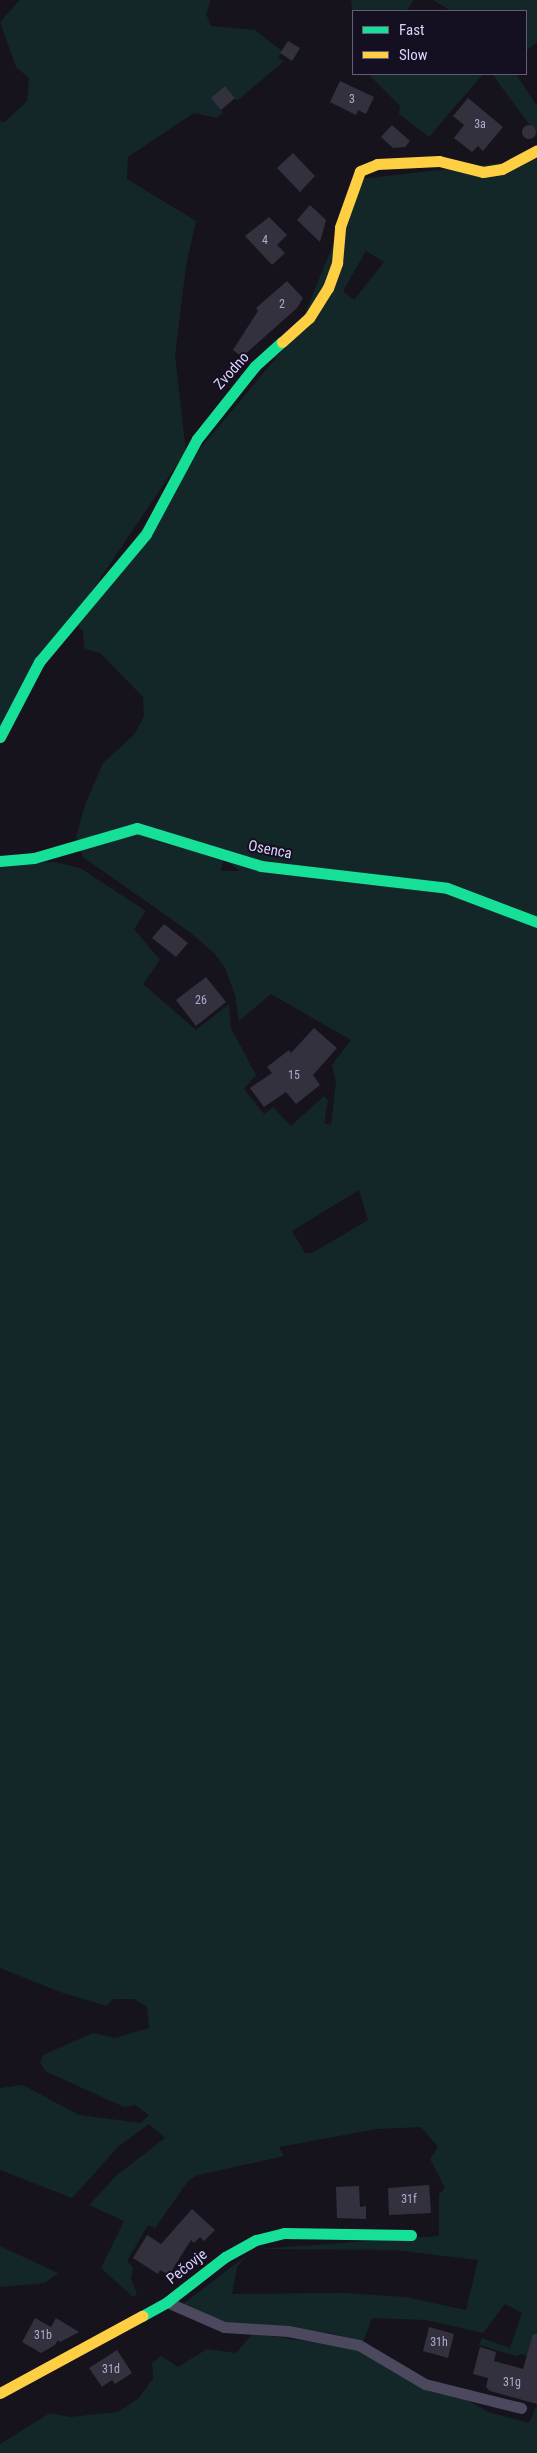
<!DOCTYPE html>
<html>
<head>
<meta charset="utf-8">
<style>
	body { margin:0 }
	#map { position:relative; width:537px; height:2453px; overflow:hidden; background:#16131d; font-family:"Roboto Condensed",sans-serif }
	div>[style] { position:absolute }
	.green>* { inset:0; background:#132729 }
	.building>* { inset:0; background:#34313f }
	.round { border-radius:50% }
	.lane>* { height:11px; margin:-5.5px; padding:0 5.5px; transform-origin:5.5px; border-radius:5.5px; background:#4c495e }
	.fast>* { height:11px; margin:-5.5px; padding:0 5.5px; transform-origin:5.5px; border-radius:5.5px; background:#16e098 }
	.slow>* { height:11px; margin:-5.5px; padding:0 5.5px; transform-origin:5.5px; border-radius:5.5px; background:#ffcf43 }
	span { translate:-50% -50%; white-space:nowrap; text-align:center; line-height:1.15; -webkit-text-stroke:4px #140f21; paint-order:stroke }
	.number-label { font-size:12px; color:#b0aacd }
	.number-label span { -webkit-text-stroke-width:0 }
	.street-label { font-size:15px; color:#dad3fc }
	.legend { position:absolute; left:352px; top:10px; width:175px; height:65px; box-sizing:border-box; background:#140f21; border:1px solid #635d79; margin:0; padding:6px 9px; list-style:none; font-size:15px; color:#dad3fc }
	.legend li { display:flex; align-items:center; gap:10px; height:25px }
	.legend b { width:25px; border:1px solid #635d79 }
</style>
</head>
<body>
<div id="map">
	<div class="green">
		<div style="clip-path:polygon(20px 0,211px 0,206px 14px,211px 26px,255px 30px,282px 51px,278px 58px,284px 61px,237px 101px,224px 89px,213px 99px,223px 113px,217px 118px,194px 113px,128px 157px,127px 179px,196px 221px,186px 266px,175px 356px,186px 451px,0 727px,0 121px,5px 122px,27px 101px,29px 78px,16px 67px,0 22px)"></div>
		<div style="clip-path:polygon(351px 0,414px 0,406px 11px,353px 11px,353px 20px)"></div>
		<div style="clip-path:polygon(433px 0,537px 0,537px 42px,526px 51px,526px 11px,451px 11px)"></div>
		<div style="clip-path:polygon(368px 74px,483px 74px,429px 137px,399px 114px,400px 106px)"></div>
		<div style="clip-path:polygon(492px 74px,516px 74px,537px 106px,537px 135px)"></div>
		<div style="clip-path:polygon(evenodd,537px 159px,537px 2358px,520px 2354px,516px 2356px,479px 2345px,482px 2338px,510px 2348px,522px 2313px,505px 2304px,483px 2333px,426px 2320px,372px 2318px,363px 2342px,330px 2333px,209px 2321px,183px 2304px,246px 2256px,237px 2267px,232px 2294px,345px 2293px,405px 2297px,466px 2310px,478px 2260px,395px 2250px,259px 2249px,439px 2236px,439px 2194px,445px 2188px,430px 2159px,438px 2147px,421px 2127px,377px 2129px,279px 2147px,284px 2156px,198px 2175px,188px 2181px,155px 2228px,148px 2225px,127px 2261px,133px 2267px,131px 2279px,137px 2294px,133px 2297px,101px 2268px,124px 2221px,89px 2205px,117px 2175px,165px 2138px,149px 2124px,119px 2146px,72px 2198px,0 2170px,0 2088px,23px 2085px,79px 2115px,141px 2123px,149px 2115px,135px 2105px,124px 2107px,45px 2071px,40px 2062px,43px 2055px,93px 2033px,115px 2038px,149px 2028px,147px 2007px,134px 1999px,113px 1999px,107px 2006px,60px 1992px,0 1968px,0 865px,55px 862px,80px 868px,146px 911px,134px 929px,160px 960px,143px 984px,196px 1030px,229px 1004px,231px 1028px,256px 1075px,244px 1089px,264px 1114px,273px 1107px,291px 1126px,324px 1096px,328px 1100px,324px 1123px,331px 1125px,336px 1082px,332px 1065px,351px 1040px,271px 994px,239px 1021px,235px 995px,225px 968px,215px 954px,191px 933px,83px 857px,76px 837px,85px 805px,103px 763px,134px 735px,144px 716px,143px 697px,101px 654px,84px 648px,83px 631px,75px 623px,189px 462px,297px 333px,360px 179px,537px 159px,366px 251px,384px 262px,354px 300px,343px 291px,366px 251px,537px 159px,223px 859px,240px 871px,221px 871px,223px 859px,537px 159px,359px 1190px,368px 1220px,312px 1253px,305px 1253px,292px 1231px,359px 1190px)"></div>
		<div style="clip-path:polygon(0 2246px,58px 2273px,45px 2283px,0 2287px)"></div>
		<div style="clip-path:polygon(253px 2333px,356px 2349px,385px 2364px,412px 2383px,426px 2390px,455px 2393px,488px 2412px,529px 2423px,537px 2404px,537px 2453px,0 2453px,0 2444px,50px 2413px,70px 2417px,118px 2412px,139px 2398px,153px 2378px,152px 2363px,161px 2356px,178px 2367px,207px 2349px,236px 2353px)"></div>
	</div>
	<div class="building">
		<div style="clip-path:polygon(288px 41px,300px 48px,292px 61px,280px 53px)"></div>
		<div style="clip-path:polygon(340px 81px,374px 97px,366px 114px,358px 110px,356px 115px,330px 102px)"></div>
		<div style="clip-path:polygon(225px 86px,235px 98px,221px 110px,211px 98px)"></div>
		<div style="clip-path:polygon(468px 98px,503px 127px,483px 151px,478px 146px,472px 152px,454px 138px,464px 125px,453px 116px)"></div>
		<div style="clip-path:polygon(392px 125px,410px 141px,405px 147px,393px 148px,381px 137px)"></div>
		<div class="round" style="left:522px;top:125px;width:14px;height:14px"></div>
		<div style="clip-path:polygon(293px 153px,315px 176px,300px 192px,277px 168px)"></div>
		<div style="clip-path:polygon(310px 205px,326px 220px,320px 242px,297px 220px)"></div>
		<div style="clip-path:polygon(269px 217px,287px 235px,277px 245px,285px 253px,272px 265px,245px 236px)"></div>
		<div style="clip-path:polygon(287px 281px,303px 298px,297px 308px,242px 357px,233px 350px,258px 311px,256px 308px)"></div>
		<div style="clip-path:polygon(164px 924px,188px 943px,176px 957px,152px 938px)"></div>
		<div style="clip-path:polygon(206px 977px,226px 1002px,196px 1026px,176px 1000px)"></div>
		<div style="clip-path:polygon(314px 1028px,337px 1048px,313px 1075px,320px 1085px,296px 1104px,286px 1092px,264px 1107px,250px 1088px,272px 1073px,267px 1067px,289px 1050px,291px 1053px)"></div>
		<div style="clip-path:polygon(429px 2185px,431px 2213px,389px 2215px,388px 2188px)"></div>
		<div style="clip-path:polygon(359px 2186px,360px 2207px,366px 2206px,366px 2219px,337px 2218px,336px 2187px)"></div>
		<div style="clip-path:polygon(192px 2209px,215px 2230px,204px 2241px,200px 2237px,194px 2243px,191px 2240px,169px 2275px,160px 2270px,158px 2274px,133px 2258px,147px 2235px,161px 2244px)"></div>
		<div style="clip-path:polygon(35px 2318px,51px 2327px,56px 2318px,79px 2332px,60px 2342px,58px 2340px,55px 2345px,41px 2353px,22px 2342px)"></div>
		<div style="clip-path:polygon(429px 2327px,454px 2334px,448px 2358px,423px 2351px)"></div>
		<div style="clip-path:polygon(533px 2334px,537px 2334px,537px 2404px,490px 2391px,486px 2387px,488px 2378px,473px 2374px,480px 2347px,496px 2352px,494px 2361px,523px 2369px)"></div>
		<div style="clip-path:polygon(117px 2350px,132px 2373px,115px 2384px,112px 2380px,102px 2387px,89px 2368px)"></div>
	</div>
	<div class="lane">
		<div style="left:169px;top:2303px;width:60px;rotate:23.6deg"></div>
		<div style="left:224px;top:2327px;width:64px;rotate:3.6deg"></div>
		<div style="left:288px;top:2331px;width:72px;rotate:11.2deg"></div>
		<div style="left:359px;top:2345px;width:77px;rotate:30.6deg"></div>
		<div style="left:425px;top:2384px;width:99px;rotate:14deg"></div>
	</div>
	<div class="fast">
		<div style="left:0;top:737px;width:85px;rotate:-62.5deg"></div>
		<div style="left:39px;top:662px;width:167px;rotate:-50.1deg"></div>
		<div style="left:146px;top:534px;width:108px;rotate:-61.8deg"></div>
		<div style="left:197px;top:439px;width:93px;rotate:-51.5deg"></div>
		<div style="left:255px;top:366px;width:36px;rotate:-42deg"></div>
		<div style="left:0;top:861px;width:34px;rotate:-5deg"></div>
		<div style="left:34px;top:858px;width:107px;rotate:-16.2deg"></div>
		<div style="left:137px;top:828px;width:130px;rotate:17deg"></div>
		<div style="left:261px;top:866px;width:187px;rotate:6.7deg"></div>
		<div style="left:447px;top:888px;width:96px;rotate:20.7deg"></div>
		<div style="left:142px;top:2316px;width:29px;rotate:-29deg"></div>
		<div style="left:167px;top:2302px;width:73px;rotate:-37.8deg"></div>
		<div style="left:225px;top:2257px;width:35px;rotate:-29deg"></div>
		<div style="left:256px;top:2240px;width:29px;rotate:-14deg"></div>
		<div style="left:284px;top:2233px;width:127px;rotate:0.9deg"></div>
	</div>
	<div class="slow">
		<div style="left:282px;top:342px;width:36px;rotate:-42deg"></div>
		<div style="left:309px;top:318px;width:36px;rotate:-58deg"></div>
		<div style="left:328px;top:288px;width:27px;rotate:-70deg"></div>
		<div style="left:337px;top:263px;width:36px;rotate:-85deg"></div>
		<div style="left:340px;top:227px;width:59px;rotate:-70.3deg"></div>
		<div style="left:360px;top:171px;width:18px;rotate:-22deg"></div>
		<div style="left:377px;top:164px;width:62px;rotate:-2.8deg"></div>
		<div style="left:439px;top:161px;width:45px;rotate:14deg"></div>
		<div style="left:483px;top:172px;width:19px;rotate:-9deg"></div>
		<div style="left:502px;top:169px;width:40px;rotate:-28deg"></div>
		<div style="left:0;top:2393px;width:162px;rotate:-28.5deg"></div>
	</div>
	<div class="number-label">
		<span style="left:352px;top:100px">3</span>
		<span style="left:480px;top:125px">3a</span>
		<span style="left:265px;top:241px">4</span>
		<span style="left:282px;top:305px">2</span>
		<span style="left:201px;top:1001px">26</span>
		<span style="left:294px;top:1076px">15</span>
		<span style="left:409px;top:2200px">31f</span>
		<span style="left:43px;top:2336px">31b</span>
		<span style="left:439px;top:2343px">31h</span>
		<span style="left:111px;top:2370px">31d</span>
		<span style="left:512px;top:2383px">31g</span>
	</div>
	<div class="street-label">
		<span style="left:232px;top:371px;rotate:-48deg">Zvodno</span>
		<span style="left:270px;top:850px;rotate:11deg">Osenca</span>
		<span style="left:187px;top:2267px;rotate:-38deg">Pečovje</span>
	</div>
	<ul class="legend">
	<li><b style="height:6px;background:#16e098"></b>Fast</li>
	<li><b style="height:6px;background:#ffcf43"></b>Slow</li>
	</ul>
</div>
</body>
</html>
